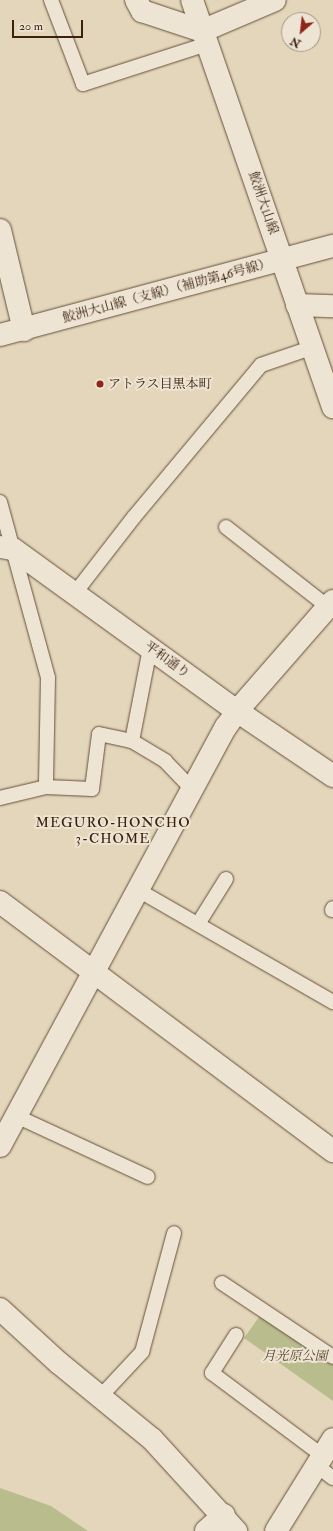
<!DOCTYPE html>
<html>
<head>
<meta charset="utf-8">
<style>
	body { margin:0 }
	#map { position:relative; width:333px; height:1531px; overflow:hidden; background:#e3d6bb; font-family:"IM FELL Double Pica","Noto Serif JP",serif }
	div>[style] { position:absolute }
	.green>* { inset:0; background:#b9bc8d }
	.roads { filter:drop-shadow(0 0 1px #664f39) drop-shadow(0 0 1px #664f39) }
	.service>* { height:14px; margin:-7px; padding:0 7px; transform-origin:7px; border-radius:7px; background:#ede4d3 }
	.minor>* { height:22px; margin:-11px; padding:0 11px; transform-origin:11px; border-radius:11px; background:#ede4d3 }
	.secondary>* { height:22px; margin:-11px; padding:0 11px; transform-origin:11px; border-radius:11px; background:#ede4d3 }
	.dots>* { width:11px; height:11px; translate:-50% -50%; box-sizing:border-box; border:2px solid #ede4d3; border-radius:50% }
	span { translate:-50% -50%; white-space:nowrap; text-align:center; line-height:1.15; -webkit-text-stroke:4px #ede4d3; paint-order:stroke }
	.street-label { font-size:13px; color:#3c220e }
	.poi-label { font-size:13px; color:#3c220e }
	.left { translate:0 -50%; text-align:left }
	.park-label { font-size:13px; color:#5b482e; font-style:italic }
	.neighbourhood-label { font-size:14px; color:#3c220e; letter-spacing:1px }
	.north { position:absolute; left:281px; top:12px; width:40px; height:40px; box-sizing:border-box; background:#ede4d3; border:1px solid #a69684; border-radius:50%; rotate:208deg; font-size:11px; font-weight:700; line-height:16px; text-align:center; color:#3c220e }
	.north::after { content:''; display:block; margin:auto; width:14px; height:18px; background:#8f2418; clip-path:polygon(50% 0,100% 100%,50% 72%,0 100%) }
	.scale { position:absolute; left:12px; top:20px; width:71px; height:18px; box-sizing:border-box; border:2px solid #3c220e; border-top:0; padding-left:5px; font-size:12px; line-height:14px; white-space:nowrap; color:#3c220e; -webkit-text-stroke:3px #ede4d3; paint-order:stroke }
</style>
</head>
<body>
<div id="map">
	<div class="green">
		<div style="clip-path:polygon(262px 1313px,333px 1363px,333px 1401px,244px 1338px)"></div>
		<div style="clip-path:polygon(0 1488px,51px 1506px,88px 1531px,0 1531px)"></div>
	</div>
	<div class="roads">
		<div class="service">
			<div style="left:51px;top:0;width:90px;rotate:69.1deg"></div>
			<div style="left:83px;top:84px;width:130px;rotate:-17.9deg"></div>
			<div style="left:0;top:502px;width:182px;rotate:74.7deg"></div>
			<div style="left:48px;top:678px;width:109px;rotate:91.1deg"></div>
			<div style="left:46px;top:787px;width:47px;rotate:166.6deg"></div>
			<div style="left:226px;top:527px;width:130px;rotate:38.1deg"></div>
			<div style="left:75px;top:593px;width:96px;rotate:-52.2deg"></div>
			<div style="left:134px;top:517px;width:198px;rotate:-50.1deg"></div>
			<div style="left:261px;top:365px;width:53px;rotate:-18.8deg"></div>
			<div style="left:132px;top:741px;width:95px;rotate:-79deg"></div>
			<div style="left:46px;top:787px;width:46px;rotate:2.5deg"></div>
			<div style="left:92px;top:789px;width:55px;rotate:-82.7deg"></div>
			<div style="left:99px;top:734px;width:34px;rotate:12deg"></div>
			<div style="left:132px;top:741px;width:39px;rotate:31deg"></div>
			<div style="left:165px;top:761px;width:37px;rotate:46deg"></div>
			<div style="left:138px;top:890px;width:225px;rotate:29.9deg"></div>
			<div style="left:332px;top:910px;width:2px;rotate:-63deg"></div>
			<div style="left:198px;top:924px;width:53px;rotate:-58.1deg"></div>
			<div style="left:16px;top:1116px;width:145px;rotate:24.8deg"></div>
			<div style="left:222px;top:1283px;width:133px;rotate:33.7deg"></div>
			<div style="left:236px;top:1335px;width:45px;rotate:122.3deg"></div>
			<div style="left:212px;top:1373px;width:139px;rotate:36.8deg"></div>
			<div style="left:100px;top:1397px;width:62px;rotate:-47deg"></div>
			<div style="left:142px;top:1352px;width:123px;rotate:-74.9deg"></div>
			<div style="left:317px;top:1466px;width:20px;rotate:37deg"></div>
		</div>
		<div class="minor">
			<div style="left:136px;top:0;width:13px;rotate:61deg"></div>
			<div style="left:142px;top:11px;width:63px;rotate:18.4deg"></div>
			<div style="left:202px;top:31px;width:79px;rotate:-23deg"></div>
			<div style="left:0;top:230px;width:103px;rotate:76.5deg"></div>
			<div style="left:297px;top:305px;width:36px;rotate:2deg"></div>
			<div style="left:0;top:547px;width:13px;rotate:9deg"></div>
			<div style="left:13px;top:549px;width:276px;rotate:35.9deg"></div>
			<div style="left:237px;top:711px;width:116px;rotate:34.1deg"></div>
			<div style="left:0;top:902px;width:416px;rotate:36.8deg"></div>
			<div style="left:0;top:1146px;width:476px;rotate:-61.7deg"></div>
			<div style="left:226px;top:727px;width:19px;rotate:-55deg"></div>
			<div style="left:237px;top:711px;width:146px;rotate:-48.9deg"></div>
			<div style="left:0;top:1309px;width:80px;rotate:42.5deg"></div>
			<div style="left:59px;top:1363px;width:120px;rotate:39.3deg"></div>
			<div style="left:152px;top:1439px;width:125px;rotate:47.6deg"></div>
			<div style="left:206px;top:1531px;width:24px;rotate:-42deg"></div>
			<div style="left:276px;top:1531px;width:108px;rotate:-58.2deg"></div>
		</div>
		<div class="secondary">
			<div style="left:192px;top:0;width:431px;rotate:70.9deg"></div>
			<div style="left:0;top:335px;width:345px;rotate:-15deg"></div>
		</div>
	</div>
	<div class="dots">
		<div style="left:100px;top:384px;background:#8f2418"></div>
	</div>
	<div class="street-label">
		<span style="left:263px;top:203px;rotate:71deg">鮫洲大山線</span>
		<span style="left:167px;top:291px;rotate:-15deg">鮫洲大山線（支線）（補助第46号線）</span>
		<span style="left:167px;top:660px;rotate:36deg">平和通り</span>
	</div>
	<div class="poi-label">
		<span class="left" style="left:108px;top:384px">アトラス目黒本町</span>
	</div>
	<div class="park-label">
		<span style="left:295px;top:1356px">月光原公園</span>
	</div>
	<div class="neighbourhood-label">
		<span style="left:113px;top:831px">MEGURO-HONCHO<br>3-CHOME</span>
	</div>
	<div class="north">N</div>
	<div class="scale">20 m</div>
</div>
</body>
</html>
